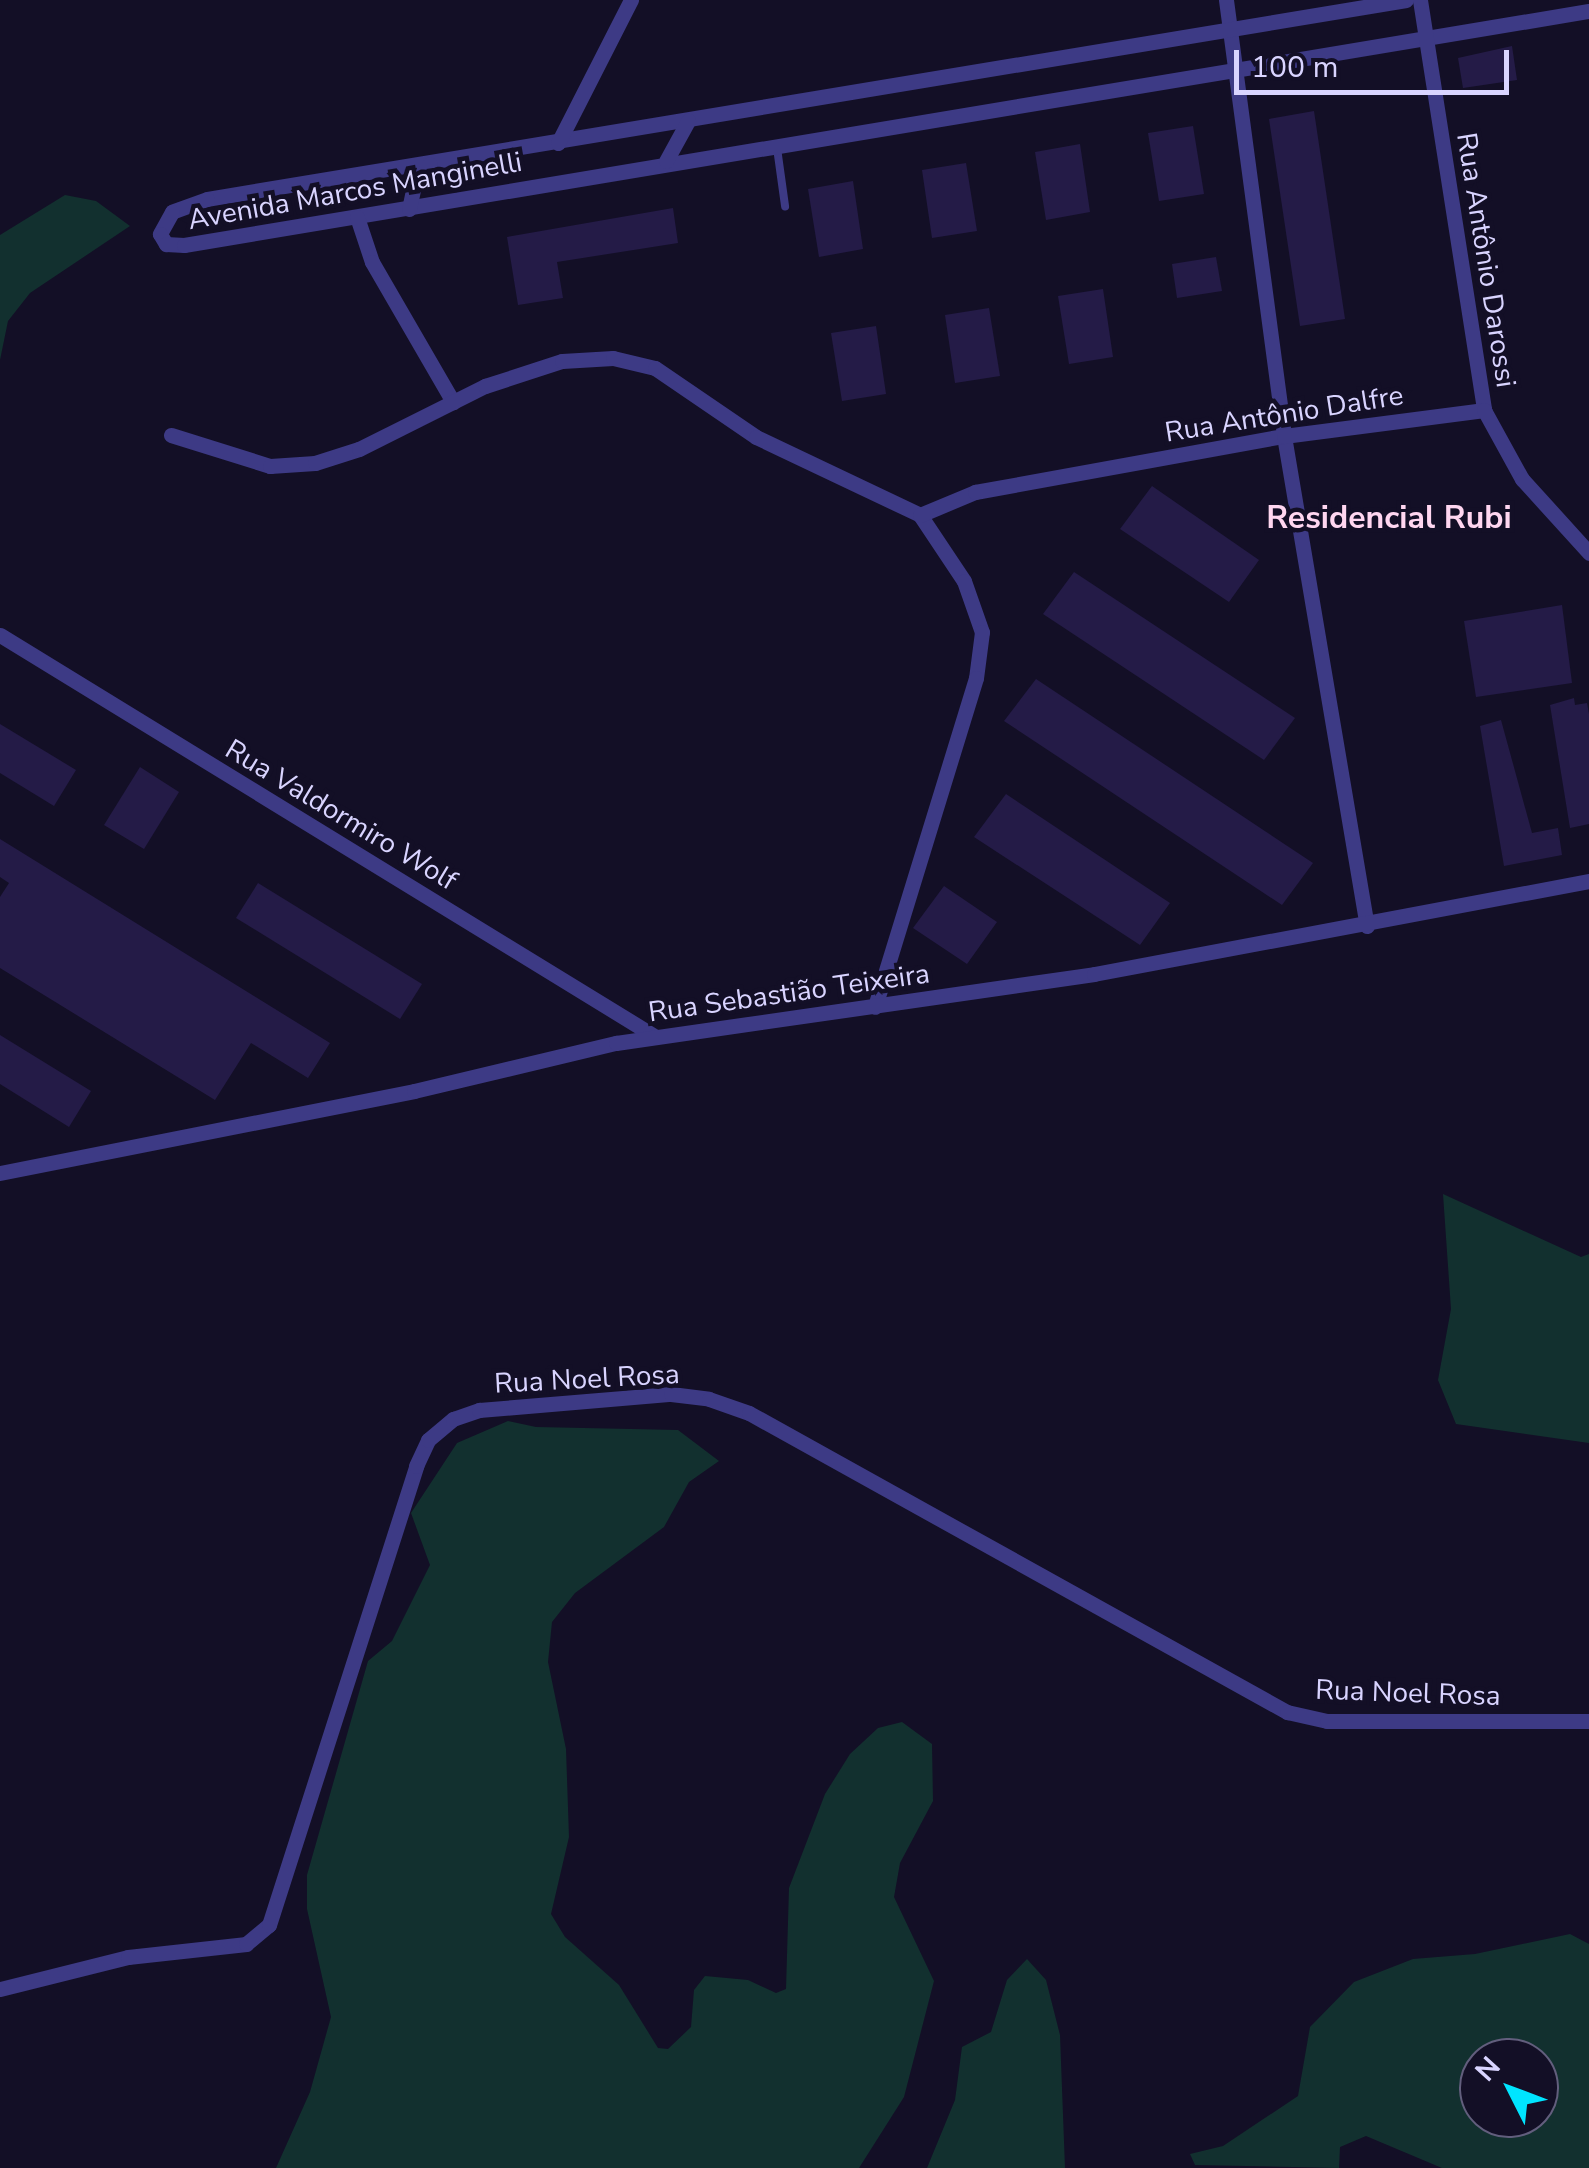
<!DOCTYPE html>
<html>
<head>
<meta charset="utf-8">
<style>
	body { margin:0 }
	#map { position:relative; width:1589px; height:2168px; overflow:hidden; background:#130f26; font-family:"Nunito Sans",sans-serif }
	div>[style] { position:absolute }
	.green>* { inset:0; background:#12302f }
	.building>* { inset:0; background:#241b47 }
	.service>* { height:8px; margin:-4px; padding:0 4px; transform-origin:4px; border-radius:4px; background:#3d3a85 }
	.minor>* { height:15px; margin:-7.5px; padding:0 7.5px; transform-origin:7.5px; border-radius:7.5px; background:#3d3a85 }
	span { translate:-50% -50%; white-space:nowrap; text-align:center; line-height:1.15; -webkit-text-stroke:9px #130f26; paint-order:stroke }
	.street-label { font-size:28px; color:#d9d4ff }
	.quarter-label { font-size:32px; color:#ffd6f0; font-weight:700 }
	.north { position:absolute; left:1459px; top:2038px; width:100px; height:100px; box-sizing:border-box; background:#130f26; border:2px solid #625e7d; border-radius:50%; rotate:312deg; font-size:28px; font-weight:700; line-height:40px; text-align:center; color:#d9d4ff }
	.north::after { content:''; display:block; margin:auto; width:35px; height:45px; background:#00e5ff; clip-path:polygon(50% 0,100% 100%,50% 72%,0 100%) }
	.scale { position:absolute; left:1234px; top:50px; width:275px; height:45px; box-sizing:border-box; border:5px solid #d9d4ff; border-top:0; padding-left:12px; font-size:30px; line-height:35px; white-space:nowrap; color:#d9d4ff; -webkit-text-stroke:8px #130f26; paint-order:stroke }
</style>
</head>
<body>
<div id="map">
	<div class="green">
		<div style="clip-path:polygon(65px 195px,96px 201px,130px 226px,30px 293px,8px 321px,0 360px,0 235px)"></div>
		<div style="clip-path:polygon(1443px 1194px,1581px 1257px,1589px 1254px,1589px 1443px,1456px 1424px,1438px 1380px,1451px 1309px)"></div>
		<div style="clip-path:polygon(508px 1421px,536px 1427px,678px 1430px,719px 1461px,689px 1482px,664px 1527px,575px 1593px,552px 1622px,548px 1662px,566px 1749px,569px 1837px,551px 1914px,565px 1937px,619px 1985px,658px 2048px,668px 2049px,691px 2027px,694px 1990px,705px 1976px,748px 1980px,776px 1993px,786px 1989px,789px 1888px,825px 1794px,850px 1754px,878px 1728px,902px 1722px,932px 1744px,933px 1801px,900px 1863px,894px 1897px,934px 1981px,904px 2097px,859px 2168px,276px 2168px,310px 2092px,331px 2017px,307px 1909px,307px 1875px,368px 1661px,392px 1641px,430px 1565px,411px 1513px,457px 1443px)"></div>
		<div style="clip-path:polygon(evenodd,1570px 1934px,1589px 1944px,1589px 2168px,1442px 2168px,1366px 2136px,1340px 2147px,1339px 2168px,1195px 2165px,1190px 2154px,1223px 2146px,1298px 2096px,1310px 2027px,1354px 1982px,1413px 1959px,1475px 1954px,1570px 1934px,1479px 2058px,1539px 2058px,1539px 2118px,1479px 2118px,1479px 2058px)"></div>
		<div style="clip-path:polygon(1027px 1959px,1046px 1980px,1060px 2035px,1065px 2168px,927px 2168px,955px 2100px,962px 2047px,991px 2032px,1007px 1980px)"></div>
	</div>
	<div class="building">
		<div style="clip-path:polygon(1512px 46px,1517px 80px,1463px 88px,1458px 58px)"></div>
		<div style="clip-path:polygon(1314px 111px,1345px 319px,1300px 326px,1269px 119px)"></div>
		<div style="clip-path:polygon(1193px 126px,1204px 194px,1159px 201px,1148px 133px)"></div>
		<div style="clip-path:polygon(1080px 144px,1090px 212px,1046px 220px,1035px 152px)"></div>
		<div style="clip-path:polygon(966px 163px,977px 231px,932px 238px,922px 170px)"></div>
		<div style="clip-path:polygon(853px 181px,863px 249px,819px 257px,808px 189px)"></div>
		<div style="clip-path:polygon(673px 208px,678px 243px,557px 262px,563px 298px,518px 305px,507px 237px)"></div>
		<div style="clip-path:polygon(1216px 257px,1222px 291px,1177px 298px,1172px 264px)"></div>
		<div style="clip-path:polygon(1103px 289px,1113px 357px,1069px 364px,1058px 296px)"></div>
		<div style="clip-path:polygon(989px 308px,1000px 376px,955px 383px,945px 315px)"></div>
		<div style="clip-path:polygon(876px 326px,886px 394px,842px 401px,831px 333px)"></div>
		<div style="clip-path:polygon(1152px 486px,1259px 560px,1229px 602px,1120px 529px)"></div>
		<div style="clip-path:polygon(1074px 572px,1295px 718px,1264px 760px,1043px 614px)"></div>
		<div style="clip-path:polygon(1562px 605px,1572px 683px,1476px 697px,1464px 621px)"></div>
		<div style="clip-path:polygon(1036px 679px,1313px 863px,1282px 905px,1004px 721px)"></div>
		<div style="clip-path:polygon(1574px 698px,1575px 705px,1587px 703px,1589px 714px,1589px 824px,1570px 828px,1550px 705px)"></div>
		<div style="clip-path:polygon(1501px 720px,1532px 833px,1558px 828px,1562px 855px,1504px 866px,1480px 726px)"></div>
		<div style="clip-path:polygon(0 724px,76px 770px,54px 806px,0 773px)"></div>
		<div style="clip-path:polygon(140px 767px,179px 792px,144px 849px,104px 825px)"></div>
		<div style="clip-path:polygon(1006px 794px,1170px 903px,1140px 945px,974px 837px)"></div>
		<div style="clip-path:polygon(0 839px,330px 1043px,308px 1078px,251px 1043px,215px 1100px,0 968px,0 897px,9px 883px,0 877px)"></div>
		<div style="clip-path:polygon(258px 883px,422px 984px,400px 1019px,236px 918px)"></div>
		<div style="clip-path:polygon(944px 886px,997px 922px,967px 964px,913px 928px)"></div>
		<div style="clip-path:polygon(0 1035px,91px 1091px,69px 1127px,0 1084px)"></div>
	</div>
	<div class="service">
		<div style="left:777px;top:148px;width:59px;rotate:82.1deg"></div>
	</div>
	<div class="minor">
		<div style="left:1226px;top:0;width:440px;rotate:82.4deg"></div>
		<div style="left:1284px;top:436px;width:497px;rotate:80.4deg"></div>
		<div style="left:1406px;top:0;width:1215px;rotate:170.58deg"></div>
		<div style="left:207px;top:199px;width:37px;rotate:160deg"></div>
		<div style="left:172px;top:212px;width:25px;rotate:119deg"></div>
		<div style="left:160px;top:234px;width:12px;rotate:59deg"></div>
		<div style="left:166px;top:244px;width:18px;rotate:3deg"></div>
		<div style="left:184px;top:245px;width:1424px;rotate:-9.46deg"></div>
		<div style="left:1420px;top:0;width:415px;rotate:81.1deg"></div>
		<div style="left:558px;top:143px;width:161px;rotate:-63deg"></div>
		<div style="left:666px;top:161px;width:46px;rotate:-61.2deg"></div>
		<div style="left:409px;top:209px;width:25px;rotate:-78deg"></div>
		<div style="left:414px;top:185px;width:26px;rotate:-53deg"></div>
		<div style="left:357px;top:217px;width:47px;rotate:71.6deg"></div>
		<div style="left:372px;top:262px;width:162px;rotate:59.9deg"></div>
		<div style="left:171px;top:435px;width:104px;rotate:17.4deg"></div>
		<div style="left:270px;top:466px;width:45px;rotate:-3.8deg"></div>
		<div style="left:315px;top:463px;width:46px;rotate:-17.7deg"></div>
		<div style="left:359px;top:449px;width:141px;rotate:-26.6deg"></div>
		<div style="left:485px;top:386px;width:81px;rotate:-18deg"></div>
		<div style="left:562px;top:361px;width:51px;rotate:-3.4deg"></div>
		<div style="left:613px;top:358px;width:43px;rotate:13.4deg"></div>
		<div style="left:655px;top:368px;width:122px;rotate:34.3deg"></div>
		<div style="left:756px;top:437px;width:182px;rotate:25.4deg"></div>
		<div style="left:920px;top:515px;width:79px;rotate:56.3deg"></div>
		<div style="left:964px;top:581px;width:54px;rotate:70.6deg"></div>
		<div style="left:982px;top:632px;width:46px;rotate:97.4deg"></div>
		<div style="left:976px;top:678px;width:344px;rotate:107.1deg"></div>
		<div style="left:920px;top:515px;width:60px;rotate:-22.7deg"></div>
		<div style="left:975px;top:492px;width:314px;rotate:-10.3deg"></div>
		<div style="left:1284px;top:436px;width:202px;rotate:-7.4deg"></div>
		<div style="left:1484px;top:410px;width:79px;rotate:61.2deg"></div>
		<div style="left:1522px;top:479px;width:100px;rotate:47.8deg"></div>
		<div style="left:0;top:635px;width:769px;rotate:31.5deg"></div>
		<div style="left:0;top:1173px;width:422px;rotate:-11.2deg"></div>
		<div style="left:414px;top:1091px;width:208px;rotate:-13.4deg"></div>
		<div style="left:616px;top:1043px;width:483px;rotate:-8.2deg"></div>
		<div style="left:1094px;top:974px;width:504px;rotate:-10.64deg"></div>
		<div style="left:0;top:1989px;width:132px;rotate:-14deg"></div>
		<div style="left:128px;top:1957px;width:119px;rotate:-6.3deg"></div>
		<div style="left:246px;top:1944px;width:30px;rotate:-40deg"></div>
		<div style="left:269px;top:1925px;width:482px;rotate:-72.2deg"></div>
		<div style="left:416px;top:1466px;width:29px;rotate:-65deg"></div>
		<div style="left:428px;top:1440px;width:33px;rotate:-40deg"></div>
		<div style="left:453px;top:1419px;width:28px;rotate:-19deg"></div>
		<div style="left:479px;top:1410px;width:193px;rotate:-4.8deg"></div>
		<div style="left:671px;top:1394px;width:38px;rotate:7deg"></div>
		<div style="left:709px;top:1399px;width:42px;rotate:19.3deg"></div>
		<div style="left:749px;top:1413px;width:616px;rotate:29.06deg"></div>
		<div style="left:1287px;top:1712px;width:41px;rotate:12.7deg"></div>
		<div style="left:1327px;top:1721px;width:262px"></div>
	</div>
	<div class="street-label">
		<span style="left:355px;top:191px;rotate:-10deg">Avenida Marcos Manginelli</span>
		<span style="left:1486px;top:260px;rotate:81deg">Rua Antônio Darossi</span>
		<span style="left:1284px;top:414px;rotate:-9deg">Rua Antônio Dalfre</span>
		<span style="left:341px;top:815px;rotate:31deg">Rua Valdormiro Wolf</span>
		<span style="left:789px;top:993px;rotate:-8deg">Rua Sebastião Teixeira</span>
		<span style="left:587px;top:1379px;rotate:-3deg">Rua Noel Rosa</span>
		<span style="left:1408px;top:1693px;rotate:2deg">Rua Noel Rosa</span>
	</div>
	<div class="quarter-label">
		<span style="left:1389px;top:518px">Residencial Rubi</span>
	</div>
	<div class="north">N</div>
	<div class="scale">100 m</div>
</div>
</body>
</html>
